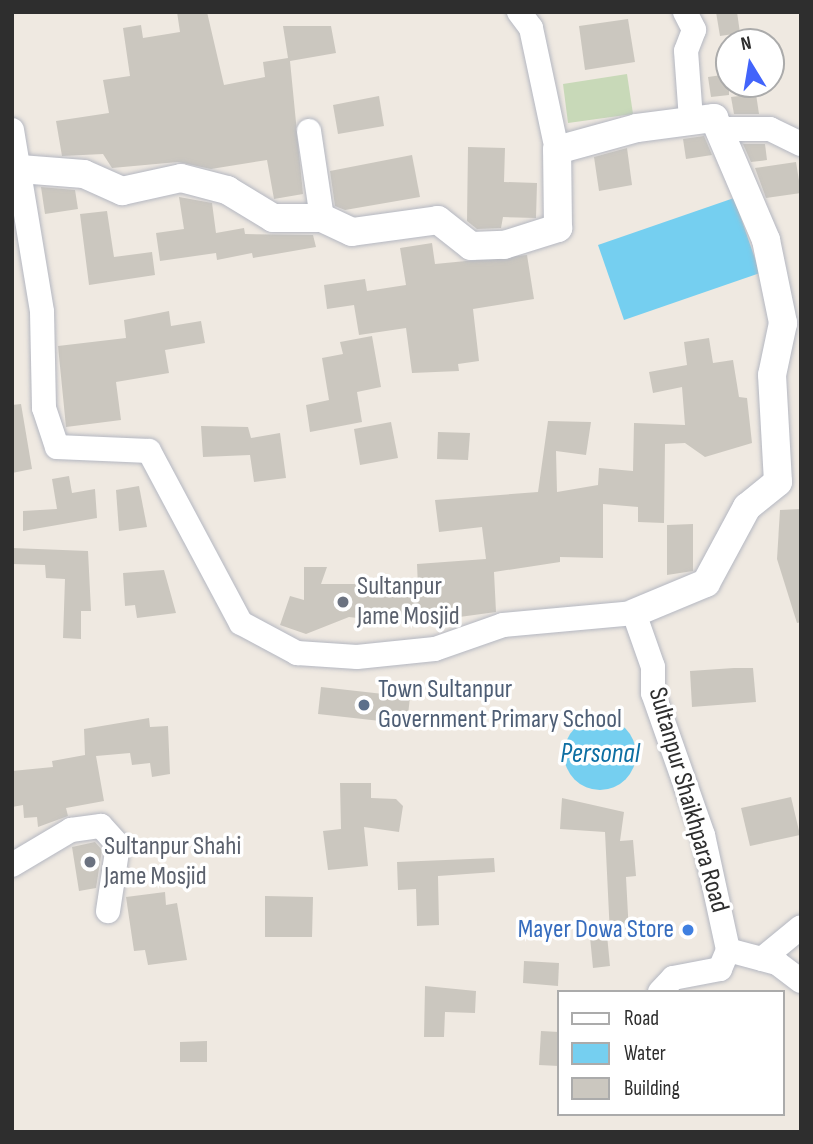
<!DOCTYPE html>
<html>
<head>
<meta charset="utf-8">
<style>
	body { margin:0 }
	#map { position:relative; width:813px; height:1144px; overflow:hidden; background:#efe9e1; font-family:"Sofia Sans Condensed",sans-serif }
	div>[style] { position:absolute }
	.cemetery>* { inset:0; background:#c8d9b8 }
	.water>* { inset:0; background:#75cff0 }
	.round { border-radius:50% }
	.building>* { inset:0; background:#cbc7bf }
	.roads { filter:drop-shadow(0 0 2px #b4b7c1) drop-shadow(0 0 2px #b4b7c1) }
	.tertiary>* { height:24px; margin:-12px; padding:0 12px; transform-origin:12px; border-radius:12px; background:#fff }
	.secondary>* { height:28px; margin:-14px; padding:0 14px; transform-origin:14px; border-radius:14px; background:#fff }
	.dots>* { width:19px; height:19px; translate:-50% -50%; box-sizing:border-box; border:4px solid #fff; border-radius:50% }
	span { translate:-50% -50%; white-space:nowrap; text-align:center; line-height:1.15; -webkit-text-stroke:7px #fff; paint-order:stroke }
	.worship-label { font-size:26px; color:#5b616d }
	.left { translate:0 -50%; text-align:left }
	.service-label { font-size:26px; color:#4e5e75 }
	.street-label { font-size:26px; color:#2e2e2e }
	.shop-label { font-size:26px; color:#366cbe }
	.right { translate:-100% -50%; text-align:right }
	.water-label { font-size:28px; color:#0d6fa3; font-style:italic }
	.frame { position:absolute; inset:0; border:14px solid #2e2e2e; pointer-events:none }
	.legend { position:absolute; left:557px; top:990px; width:228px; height:126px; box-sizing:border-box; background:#fff; border:2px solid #ababab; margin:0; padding:9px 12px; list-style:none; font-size:21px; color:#2e2e2e }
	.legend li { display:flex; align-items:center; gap:14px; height:35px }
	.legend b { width:35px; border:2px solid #ababab }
	.north { position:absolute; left:715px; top:28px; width:70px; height:70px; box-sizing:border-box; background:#fff; border:2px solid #ababab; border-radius:50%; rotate:349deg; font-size:19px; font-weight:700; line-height:28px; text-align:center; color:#2e2e2e }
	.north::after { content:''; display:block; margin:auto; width:24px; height:32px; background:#4264fb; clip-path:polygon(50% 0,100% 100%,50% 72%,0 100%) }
</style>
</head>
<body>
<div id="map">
	<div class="cemetery">
		<div style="clip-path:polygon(627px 74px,633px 114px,568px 123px,563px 84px)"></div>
	</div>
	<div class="water">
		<div style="clip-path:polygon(734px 198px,760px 273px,624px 320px,598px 245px)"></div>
		<div class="round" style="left:564px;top:718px;width:72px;height:72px"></div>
	</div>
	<div class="building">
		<div style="clip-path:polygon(177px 12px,207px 12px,224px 85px,265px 77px,263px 62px,288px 58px,283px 26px,331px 26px,336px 53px,290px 61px,303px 194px,274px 199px,267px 160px,211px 169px,178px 162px,112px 168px,103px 154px,62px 156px,56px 121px,109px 113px,103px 80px,130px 76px,123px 28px,141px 25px,143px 38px,180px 32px)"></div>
		<div style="clip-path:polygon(716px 12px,737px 12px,740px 33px,720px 36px)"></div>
		<div style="clip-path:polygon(628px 19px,635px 62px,585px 70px,579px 26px)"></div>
		<div style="clip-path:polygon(729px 74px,729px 95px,711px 97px,708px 77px)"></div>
		<div style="clip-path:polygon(756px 94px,759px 114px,734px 114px,731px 97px)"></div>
		<div style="clip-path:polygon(379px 96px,384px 126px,338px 134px,333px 105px)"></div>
		<div style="clip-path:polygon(704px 136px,712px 155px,686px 159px,683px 139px)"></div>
		<div style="clip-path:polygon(743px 144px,765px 144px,767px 160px,751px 162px)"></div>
		<div style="clip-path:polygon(468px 147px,505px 148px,504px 182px,537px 183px,536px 218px,503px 217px,501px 228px,477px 229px,467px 221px)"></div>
		<div style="clip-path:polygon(627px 148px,632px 185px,599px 191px,594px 157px)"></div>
		<div style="clip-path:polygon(412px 155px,420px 197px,345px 210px,335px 206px,330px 171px)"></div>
		<div style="clip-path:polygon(796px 162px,801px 193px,766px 198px,755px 168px)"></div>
		<div style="clip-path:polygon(41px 187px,75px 190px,78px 209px,45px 214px)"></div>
		<div style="clip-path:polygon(179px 197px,212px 203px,216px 233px,244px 228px,245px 234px,313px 235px,316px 247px,253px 258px,252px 253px,217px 260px,216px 253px,160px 261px,156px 233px,184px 229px)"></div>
		<div style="clip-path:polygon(107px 211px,114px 257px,152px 252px,155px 275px,89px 285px,80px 214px)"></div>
		<div style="clip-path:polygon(432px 243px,435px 264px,527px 255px,534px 299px,473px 309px,479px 361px,458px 364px,459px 371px,412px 373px,406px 328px,359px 335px,354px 305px,327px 309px,324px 285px,365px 279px,367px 291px,406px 285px,400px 248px)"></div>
		<div style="clip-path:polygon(169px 311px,171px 326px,201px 321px,205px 343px,165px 350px,169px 373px,116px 382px,121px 420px,66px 427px,58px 346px,126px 338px,124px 320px)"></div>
		<div style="clip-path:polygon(372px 336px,381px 387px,357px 392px,362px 422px,310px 432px,306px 405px,329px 400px,322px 358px,343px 354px,340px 342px)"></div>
		<div style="clip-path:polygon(709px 338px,713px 363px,733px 360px,739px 397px,747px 398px,752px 443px,705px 457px,685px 443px,665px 444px,664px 523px,638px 522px,638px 507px,603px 504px,603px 558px,560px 557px,560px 562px,494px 572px,496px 612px,408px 624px,349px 617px,306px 634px,280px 625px,290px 596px,304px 600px,304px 567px,327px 567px,321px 584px,373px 584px,373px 593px,418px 587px,417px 564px,486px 559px,482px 527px,439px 532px,435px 500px,538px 492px,548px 421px,591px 422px,586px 455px,556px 451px,557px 492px,598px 485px,599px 468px,633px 471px,634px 423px,685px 425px,682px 387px,653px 393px,649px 372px,687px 365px,684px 342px)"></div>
		<div style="clip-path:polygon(21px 404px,32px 469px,12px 473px,12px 405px)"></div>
		<div style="clip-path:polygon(391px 422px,398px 458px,360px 465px,354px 429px)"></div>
		<div style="clip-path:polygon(201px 426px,248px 427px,251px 438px,280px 433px,286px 478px,254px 482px,250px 455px,203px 457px)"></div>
		<div style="clip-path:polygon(438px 432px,470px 433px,468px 460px,437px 459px)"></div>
		<div style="clip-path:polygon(69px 476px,72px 493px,95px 489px,97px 518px,23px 531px,23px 511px,57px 509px,52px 479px)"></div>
		<div style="clip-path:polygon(139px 486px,147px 527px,119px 531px,116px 490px)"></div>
		<div style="clip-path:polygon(801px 509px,801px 622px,797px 623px,777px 559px,780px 510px)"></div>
		<div style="clip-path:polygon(693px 524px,693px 571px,667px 575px,667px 525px)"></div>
		<div style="clip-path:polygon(12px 548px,88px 551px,91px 611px,81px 611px,81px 639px,63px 638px,65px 579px,46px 578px,45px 565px,12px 564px)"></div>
		<div style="clip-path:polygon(164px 570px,176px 613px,137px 618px,135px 605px,125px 606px,123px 573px)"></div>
		<div style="clip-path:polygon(734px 668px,753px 668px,756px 702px,692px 707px,690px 671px)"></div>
		<div style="clip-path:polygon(321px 687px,410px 697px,407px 724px,318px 714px)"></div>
		<div style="clip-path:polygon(149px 718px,150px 727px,168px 726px,170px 774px,152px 777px,150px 763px,132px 765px,130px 753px,96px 756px,104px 801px,66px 808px,68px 816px,38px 827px,37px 817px,24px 818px,23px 805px,12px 807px,12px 771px,53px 767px,52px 761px,85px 755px,84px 729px)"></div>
		<div style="clip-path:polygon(340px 783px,371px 783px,371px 798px,396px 799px,403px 806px,399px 832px,364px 827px,368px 866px,328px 870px,323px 831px,341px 829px)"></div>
		<div style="clip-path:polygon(791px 797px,800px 835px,750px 846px,741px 808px)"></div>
		<div style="clip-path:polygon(562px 798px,624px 812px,620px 841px,633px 840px,636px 876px,626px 877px,629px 934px,610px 935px,605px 832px,560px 829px)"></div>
		<div style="clip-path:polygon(95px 842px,102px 850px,96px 888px,79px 891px,72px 847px)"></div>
		<div style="clip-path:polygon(494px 858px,495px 872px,438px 876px,439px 925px,417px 926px,416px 889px,398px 890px,397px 862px)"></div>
		<div style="clip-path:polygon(165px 892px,166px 905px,177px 903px,187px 960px,148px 965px,145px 950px,134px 951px,126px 897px)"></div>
		<div style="clip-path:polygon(265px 896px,313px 897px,312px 937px,265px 937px)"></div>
		<div style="clip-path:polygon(607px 935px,610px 966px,593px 968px,590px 937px)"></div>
		<div style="clip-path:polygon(524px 961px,559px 963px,558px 986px,523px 983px)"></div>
		<div style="clip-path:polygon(425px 986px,476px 991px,475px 1013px,445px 1012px,444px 1037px,424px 1037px)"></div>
		<div style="clip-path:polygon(541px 1031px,559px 1032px,559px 1066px,539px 1065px)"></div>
		<div style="clip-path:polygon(207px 1041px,207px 1062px,180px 1062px,180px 1042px)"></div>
	</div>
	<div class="roads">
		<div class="tertiary">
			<div style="left:519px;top:12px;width:20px;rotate:53deg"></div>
			<div style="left:531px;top:28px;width:125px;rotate:78deg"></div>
			<div style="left:685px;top:12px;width:20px;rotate:63deg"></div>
			<div style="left:694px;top:30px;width:22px;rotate:111deg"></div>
			<div style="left:686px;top:51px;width:68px;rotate:85.8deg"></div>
			<div style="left:720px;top:129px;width:50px"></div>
			<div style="left:770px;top:129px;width:34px;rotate:26deg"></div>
			<div style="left:12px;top:130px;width:184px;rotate:80.6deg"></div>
			<div style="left:42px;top:312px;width:96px;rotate:88.8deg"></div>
			<div style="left:44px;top:408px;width:41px;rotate:71.6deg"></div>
			<div style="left:57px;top:447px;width:92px;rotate:2.5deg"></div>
			<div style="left:149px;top:451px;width:195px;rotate:61.9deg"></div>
			<div style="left:241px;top:623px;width:64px;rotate:28.2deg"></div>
			<div style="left:297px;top:653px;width:60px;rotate:3.8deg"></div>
			<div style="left:357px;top:657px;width:78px;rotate:-5.9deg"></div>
			<div style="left:435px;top:649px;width:72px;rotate:-19.4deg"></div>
			<div style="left:503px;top:625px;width:132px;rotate:-5.2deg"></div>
			<div style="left:634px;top:613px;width:57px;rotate:70.6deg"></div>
			<div style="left:653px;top:667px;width:26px;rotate:90deg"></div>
			<div style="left:653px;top:693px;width:151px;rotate:70.6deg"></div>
			<div style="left:703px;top:835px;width:118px;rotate:77.7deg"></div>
			<div style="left:728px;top:950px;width:51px;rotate:14.9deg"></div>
			<div style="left:777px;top:963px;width:30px;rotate:37deg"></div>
			<div style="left:309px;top:131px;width:88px;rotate:81.5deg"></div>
			<div style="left:12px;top:865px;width:69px;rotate:-30.7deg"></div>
			<div style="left:71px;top:830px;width:30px;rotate:-8deg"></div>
			<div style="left:101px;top:826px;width:25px;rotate:48deg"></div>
			<div style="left:118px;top:845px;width:67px;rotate:98.6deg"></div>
			<div style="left:762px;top:959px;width:50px;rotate:-39.4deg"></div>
			<div style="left:660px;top:992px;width:19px;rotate:-47deg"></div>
			<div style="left:673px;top:978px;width:48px;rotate:-10.8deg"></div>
			<div style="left:720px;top:969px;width:21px;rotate:-67deg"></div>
		</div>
		<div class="secondary">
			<div style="left:20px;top:169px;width:64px;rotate:4.5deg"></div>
			<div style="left:84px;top:174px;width:42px;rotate:24.1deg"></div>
			<div style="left:122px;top:191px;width:60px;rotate:-12.4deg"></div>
			<div style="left:181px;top:178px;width:48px;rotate:14.6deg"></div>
			<div style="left:227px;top:190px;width:54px;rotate:31.3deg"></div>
			<div style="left:273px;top:218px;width:49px"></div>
			<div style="left:322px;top:218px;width:33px;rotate:25deg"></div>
			<div style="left:352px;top:232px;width:87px;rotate:-7.9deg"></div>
			<div style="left:438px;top:220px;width:42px;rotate:38.2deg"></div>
			<div style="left:471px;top:246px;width:33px;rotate:-2deg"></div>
			<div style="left:504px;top:245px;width:57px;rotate:-17.5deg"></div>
			<div style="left:558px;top:228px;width:78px;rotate:-90.7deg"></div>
			<div style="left:557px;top:150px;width:83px;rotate:-15.4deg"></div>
			<div style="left:637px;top:128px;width:78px;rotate:-7.4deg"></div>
			<div style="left:714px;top:118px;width:133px;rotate:66.9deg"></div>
			<div style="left:766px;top:240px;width:85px;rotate:78.4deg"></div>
			<div style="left:783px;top:323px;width:53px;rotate:101.9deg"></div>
			<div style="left:772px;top:375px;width:107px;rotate:86.8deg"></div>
			<div style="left:778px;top:482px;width:40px;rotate:141deg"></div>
			<div style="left:747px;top:507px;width:86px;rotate:118.3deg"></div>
			<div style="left:706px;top:583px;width:78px;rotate:157.4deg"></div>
		</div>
	</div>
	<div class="dots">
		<div style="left:343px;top:602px;background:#6b7280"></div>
		<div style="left:364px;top:705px;background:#5c6f8a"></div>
		<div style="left:90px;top:862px;background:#6b7280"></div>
		<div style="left:688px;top:930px;background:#3f7fe0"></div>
	</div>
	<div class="worship-label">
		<span class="left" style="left:357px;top:602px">Sultanpur<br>Jame Mosjid</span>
		<span class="left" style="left:104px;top:862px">Sultanpur Shahi<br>Jame Mosjid</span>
	</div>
	<div class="service-label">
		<span class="left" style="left:378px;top:705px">Town Sultanpur<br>Government Primary School</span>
	</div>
	<div class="street-label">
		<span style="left:688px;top:800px;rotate:74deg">Sultanpur Shaikhpara Road</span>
	</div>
	<div class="shop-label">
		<span class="right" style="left:674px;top:930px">Mayer Dowa Store</span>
	</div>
	<div class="water-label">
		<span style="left:600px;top:754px">Personal</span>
	</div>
	<div class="frame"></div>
	<ul class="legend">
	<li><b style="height:9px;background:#fff"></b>Road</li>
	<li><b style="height:19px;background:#75cff0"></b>Water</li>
	<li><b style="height:19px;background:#cbc7bf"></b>Building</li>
	</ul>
	<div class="north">N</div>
</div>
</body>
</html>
